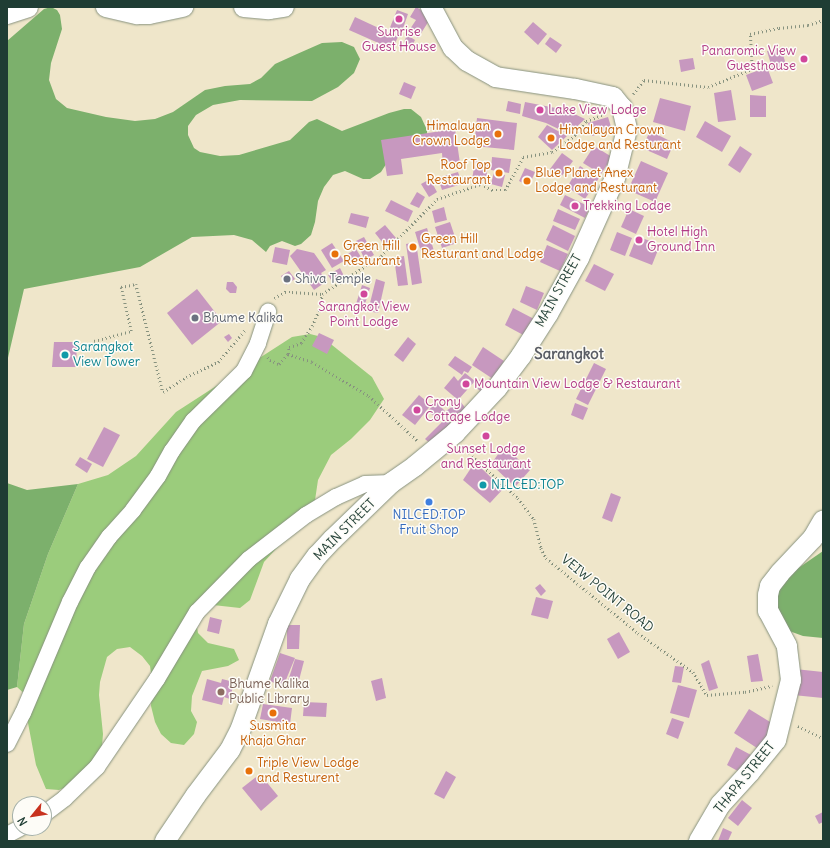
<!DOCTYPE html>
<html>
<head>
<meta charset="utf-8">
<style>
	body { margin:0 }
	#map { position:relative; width:830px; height:848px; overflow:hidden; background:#efe6ca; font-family:Delius,sans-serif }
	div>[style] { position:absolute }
	.green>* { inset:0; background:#9bcc7c }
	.forest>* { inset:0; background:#7cb06c }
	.building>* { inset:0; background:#c798bf }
	.path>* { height:2.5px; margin-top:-1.25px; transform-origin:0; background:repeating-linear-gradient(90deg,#87927f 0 1px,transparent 0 4px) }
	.roads { filter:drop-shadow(0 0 1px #87927f) drop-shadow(0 0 1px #87927f) }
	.minor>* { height:16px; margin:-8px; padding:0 8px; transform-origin:8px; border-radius:8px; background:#fff }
	.tertiary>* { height:20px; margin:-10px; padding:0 10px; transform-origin:10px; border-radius:10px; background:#fff }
	.dots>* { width:11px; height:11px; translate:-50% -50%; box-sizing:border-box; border:2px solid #fdfcf7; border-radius:50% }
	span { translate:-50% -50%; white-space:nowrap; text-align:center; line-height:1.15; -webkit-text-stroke:3px #fdfcf7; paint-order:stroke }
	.hotel-label { font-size:13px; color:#b23c85 }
	.right { translate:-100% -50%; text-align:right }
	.left { translate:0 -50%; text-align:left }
	.food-label { font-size:13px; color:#c56008 }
	.worship-label { font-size:13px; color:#5b616d }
	.street-label { font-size:13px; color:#1f3d34 }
	.culture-label { font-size:13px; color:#0d838f }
	.shop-label { font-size:13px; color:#366cbe }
	.education-label { font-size:13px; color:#785e54 }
	.quarter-label { font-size:15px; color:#5a5d65; font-weight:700 }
	.frame { position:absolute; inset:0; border:8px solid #1f3d34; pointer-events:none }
	.north { position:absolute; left:12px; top:796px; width:40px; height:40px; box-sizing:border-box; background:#fdfcf7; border:1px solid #a4b0a9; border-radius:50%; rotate:240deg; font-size:11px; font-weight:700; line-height:16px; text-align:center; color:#1f3d34 }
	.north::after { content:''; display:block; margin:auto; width:14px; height:18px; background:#c8321e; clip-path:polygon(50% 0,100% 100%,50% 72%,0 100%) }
</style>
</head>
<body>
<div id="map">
	<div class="green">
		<div style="clip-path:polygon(310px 334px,322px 337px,372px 377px,384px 399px,370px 420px,351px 439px,331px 455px,318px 480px,314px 507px,264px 562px,250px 600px,240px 608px,213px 605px,196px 621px,198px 633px,208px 643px,234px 649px,239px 660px,228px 666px,202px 671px,192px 696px,191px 711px,197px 722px,194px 734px,184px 745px,171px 743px,161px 734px,155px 722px,151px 706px,152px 680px,150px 666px,142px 656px,130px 647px,117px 649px,107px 657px,100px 682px,99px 695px,103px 734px,102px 746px,98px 760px,71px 785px,59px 790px,46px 789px,36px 765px,28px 723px,28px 697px,17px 687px,24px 624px,48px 554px,78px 484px,108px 475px,136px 456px,176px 412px,292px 337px)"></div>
	</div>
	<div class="forest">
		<div style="clip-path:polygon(51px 7px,57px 10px,60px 15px,62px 29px,51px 63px,49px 80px,56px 99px,67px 108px,106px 117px,135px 121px,155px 119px,173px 112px,205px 90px,225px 86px,250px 84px,261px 78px,275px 64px,297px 54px,322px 43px,342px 42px,354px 47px,360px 59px,354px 73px,338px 87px,312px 101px,240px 100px,213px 105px,196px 115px,188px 126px,188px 135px,194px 148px,200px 152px,220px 156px,239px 155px,290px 140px,309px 122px,317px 119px,342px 131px,389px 113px,404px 109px,411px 109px,421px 117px,427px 130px,427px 137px,392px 155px,381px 172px,370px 179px,363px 179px,345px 171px,333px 175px,324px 187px,318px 201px,315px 222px,311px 235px,301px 244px,295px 246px,282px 241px,270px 246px,266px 252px,252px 240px,234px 235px,192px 237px,140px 267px,24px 289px,7px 362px,7px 41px,44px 9px)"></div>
		<div style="clip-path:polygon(7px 483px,27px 490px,78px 484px,48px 554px,24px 624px,17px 687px,7px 690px)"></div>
		<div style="clip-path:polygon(823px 551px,823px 638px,803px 636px,781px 628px,777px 619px,776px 588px,784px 578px)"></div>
	</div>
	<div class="building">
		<div style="clip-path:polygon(416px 7px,432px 16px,418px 38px,408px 32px,416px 20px,410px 17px)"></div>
		<div style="clip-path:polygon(397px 10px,408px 14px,401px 34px,389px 30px)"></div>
		<div style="clip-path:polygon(355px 17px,398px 37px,392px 49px,349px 30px)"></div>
		<div style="clip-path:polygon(533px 22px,547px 34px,538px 45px,524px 32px)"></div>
		<div style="clip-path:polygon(407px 35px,415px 40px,412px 46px,404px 42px)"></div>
		<div style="clip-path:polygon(550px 37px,562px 45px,556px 53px,545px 44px)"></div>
		<div style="clip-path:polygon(781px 48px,787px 68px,773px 71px,767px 51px)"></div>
		<div style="clip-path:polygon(693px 58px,695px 69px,681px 72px,679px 60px)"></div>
		<div style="clip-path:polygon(767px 67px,773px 83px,752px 91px,746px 75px)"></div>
		<div style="clip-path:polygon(404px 82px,416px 87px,411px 99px,399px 94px)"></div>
		<div style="clip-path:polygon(731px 90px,736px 120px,718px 122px,714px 93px)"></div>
		<div style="clip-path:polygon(750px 95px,766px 96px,766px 117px,750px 117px)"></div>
		<div style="clip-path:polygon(660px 98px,691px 106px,685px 131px,653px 122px)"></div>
		<div style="clip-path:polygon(508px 101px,521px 104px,520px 114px,506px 111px)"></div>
		<div style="clip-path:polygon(525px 102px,566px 110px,585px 119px,569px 134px,546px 123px,522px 116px)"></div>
		<div style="clip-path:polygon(608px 117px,612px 130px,592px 136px,588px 123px)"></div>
		<div style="clip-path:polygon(477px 118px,517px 123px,514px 150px,474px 146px)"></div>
		<div style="clip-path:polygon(705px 121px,731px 136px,722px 152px,696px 137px)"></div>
		<div style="clip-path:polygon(547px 125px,567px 136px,552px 150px,538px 137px)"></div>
		<div style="clip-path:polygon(455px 129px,460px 163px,443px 166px,442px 153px,401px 159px,403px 174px,387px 176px,381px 140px)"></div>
		<div style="clip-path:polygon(650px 131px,674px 143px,667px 159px,642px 148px)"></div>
		<div style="clip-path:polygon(594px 146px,612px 157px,601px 174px,583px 163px)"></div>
		<div style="clip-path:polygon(740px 146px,752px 154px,740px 173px,728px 165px)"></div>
		<div style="clip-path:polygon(562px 153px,573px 161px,561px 177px,550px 169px)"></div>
		<div style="clip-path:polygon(492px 157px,511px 159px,509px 173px,491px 170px)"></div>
		<div style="clip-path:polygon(475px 161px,488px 163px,486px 181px,472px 180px)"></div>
		<div style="clip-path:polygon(641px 161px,668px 173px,655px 202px,628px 190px)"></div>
		<div style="clip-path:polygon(580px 166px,599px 178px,585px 199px,567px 187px)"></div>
		<div style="clip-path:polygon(525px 168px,535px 172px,529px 186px,519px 181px)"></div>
		<div style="clip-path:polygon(458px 172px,462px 184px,442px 190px,438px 178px)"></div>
		<div style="clip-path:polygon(494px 172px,505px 175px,502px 187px,491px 184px)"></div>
		<div style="clip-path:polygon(430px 179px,437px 192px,429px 197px,421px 184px)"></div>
		<div style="clip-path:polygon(417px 192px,425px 197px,419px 208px,410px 204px)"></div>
		<div style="clip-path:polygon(565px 195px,590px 207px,585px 218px,560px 205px)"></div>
		<div style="clip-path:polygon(391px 200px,413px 211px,408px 222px,385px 211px)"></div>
		<div style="clip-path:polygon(444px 207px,447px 220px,435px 223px,432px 211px)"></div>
		<div style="clip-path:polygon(558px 209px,580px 219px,575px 230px,553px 221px)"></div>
		<div style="clip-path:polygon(629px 209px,644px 216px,636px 234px,621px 227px)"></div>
		<div style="clip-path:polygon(351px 213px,369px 217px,366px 228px,348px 223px)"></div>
		<div style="clip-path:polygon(450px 222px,457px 243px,442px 248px,435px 227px)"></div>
		<div style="clip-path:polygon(385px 225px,396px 238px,386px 247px,375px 233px)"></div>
		<div style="clip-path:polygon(553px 225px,575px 236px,568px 251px,546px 240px)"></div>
		<div style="clip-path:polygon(427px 228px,434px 251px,422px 255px,415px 232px)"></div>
		<div style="clip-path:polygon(617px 232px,632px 238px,625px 256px,610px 250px)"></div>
		<div style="clip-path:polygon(637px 236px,660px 245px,652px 265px,629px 256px)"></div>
		<div style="clip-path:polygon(364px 237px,374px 255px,365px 260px,356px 241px)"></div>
		<div style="clip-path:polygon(416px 242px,422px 283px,412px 285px,406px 244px)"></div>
		<div style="clip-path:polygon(332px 243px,344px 261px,332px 268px,321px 250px)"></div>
		<div style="clip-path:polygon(547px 245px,568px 254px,560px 271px,540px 262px)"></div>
		<div style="clip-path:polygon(275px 247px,290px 250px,287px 265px,272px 262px)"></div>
		<div style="clip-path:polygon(297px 249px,314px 253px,326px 270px,321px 273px,327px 281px,314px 290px,290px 256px)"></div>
		<div style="clip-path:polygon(356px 249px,361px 257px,351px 263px,346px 255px)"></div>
		<div style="clip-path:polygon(404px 256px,408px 285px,398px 286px,394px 258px)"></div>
		<div style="clip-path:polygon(594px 264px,614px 274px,605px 291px,585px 281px)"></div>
		<div style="clip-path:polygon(340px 268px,344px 276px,333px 283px,328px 275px)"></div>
		<div style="clip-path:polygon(289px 271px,295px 279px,286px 285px,281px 276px)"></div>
		<div style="clip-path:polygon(376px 279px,385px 282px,378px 313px,368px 311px)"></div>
		<div style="clip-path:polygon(227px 282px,233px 282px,237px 287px,236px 293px,230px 293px,226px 289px)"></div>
		<div style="clip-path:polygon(362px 285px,370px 288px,364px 307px,356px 304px)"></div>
		<div style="clip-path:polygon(526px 286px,544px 293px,537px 310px,520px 302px)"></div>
		<div style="clip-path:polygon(197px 289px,222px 321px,192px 345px,167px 313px)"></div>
		<div style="clip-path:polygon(513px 308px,536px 320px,527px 337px,505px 325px)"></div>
		<div style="clip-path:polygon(319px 333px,334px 340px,327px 354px,312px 346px)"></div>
		<div style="clip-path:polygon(229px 334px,232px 338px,228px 342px,224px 337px)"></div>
		<div style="clip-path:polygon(408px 337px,416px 344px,403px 362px,394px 355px)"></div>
		<div style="clip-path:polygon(54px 342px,77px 342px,76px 367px,52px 367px)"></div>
		<div style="clip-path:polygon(483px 347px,504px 361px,493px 379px,472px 365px)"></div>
		<div style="clip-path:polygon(455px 356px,472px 367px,468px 373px,464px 371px,462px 375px,448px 365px)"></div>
		<div style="clip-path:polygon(594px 363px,606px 369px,588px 405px,576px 399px)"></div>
		<div style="clip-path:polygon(465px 373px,475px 381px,458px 400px,444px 388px,454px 376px,458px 381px)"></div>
		<div style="clip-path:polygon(481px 378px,491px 385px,484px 394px,474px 386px)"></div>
		<div style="clip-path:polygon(419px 395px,431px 405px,415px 425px,402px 415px)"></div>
		<div style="clip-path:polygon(460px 401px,467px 410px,453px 420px,446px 411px)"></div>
		<div style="clip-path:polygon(436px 402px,445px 411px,438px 420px,428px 411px)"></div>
		<div style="clip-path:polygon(575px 403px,588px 408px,583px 420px,571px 415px)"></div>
		<div style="clip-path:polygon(446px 418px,452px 424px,432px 445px,425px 439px)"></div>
		<div style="clip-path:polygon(104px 427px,120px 435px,103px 467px,87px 459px)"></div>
		<div style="clip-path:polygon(504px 446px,530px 470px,515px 487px,491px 464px)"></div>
		<div style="clip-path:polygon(80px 457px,92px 464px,87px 473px,75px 465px)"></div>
		<div style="clip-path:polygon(475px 462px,503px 489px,490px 503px,463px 480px)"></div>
		<div style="clip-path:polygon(611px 493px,621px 497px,612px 522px,602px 518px)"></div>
		<div style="clip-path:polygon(540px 584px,546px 591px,541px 596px,535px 588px)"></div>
		<div style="clip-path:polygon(536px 597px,553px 601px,548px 619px,531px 615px)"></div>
		<div style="clip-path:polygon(210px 617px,222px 620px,219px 634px,207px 631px)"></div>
		<div style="clip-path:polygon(287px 625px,300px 625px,299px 649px,287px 649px)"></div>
		<div style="clip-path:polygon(619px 632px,630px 652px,618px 659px,607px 639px)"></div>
		<div style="clip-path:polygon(280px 653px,295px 658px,283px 687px,270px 681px)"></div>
		<div style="clip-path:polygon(758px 654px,763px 681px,751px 682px,747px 656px)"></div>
		<div style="clip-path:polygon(295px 659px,304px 661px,297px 688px,287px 684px)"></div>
		<div style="clip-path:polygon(709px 660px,718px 688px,709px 691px,701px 664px)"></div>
		<div style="clip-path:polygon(675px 666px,684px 667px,681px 683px,672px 682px)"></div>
		<div style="clip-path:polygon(795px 669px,823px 672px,823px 698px,793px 695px)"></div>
		<div style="clip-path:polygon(382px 678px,386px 698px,376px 701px,371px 681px)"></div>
		<div style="clip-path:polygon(207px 679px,221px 683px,222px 679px,234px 682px,230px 699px,224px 697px,222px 705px,202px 700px)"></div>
		<div style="clip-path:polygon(678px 685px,697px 690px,689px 718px,670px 713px)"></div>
		<div style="clip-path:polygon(304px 702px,327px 703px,326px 717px,303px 716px)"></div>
		<div style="clip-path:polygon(263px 704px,292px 708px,290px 724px,260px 719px)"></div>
		<div style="clip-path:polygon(749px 709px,775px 725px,760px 750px,734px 733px)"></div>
		<div style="clip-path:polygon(672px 718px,684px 722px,678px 739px,666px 734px)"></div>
		<div style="clip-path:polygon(736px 747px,753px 756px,743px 774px,727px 765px)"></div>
		<div style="clip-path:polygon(446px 771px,456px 777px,444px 799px,434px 794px)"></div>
		<div style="clip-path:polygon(260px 774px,278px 796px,261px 811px,242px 788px)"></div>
		<div style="clip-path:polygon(742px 800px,752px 808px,738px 826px,728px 818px)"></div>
		<div style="clip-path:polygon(823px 812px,823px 822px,819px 824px,815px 816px)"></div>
		<div style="clip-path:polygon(723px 828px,732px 832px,728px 841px,718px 841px)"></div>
	</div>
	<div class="path">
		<div style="left:633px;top:94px;width:18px;rotate:-52deg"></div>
		<div style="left:644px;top:80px;width:64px;rotate:6.2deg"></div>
		<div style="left:708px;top:87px;width:48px;rotate:-22.2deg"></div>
		<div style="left:752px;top:69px;width:35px;rotate:-93deg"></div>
		<div style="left:750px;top:34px;width:30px;rotate:-12deg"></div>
		<div style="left:779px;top:28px;width:29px;rotate:-6deg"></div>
		<div style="left:808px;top:25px;width:16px;rotate:-18deg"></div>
		<div style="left:274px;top:298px;width:13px;rotate:-29deg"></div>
		<div style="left:285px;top:292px;width:7px"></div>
		<div style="left:292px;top:292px;width:30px;rotate:4deg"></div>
		<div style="left:322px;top:294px;width:70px;rotate:-32.8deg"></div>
		<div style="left:381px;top:256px;width:80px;rotate:-45.5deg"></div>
		<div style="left:437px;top:199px;width:46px;rotate:-18.8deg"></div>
		<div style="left:481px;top:184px;width:13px;rotate:29deg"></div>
		<div style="left:492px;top:190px;width:13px"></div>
		<div style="left:505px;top:190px;width:38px;rotate:-61deg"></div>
		<div style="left:523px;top:157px;width:29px;rotate:-10deg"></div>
		<div style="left:552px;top:152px;width:29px;rotate:-36deg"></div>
		<div style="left:575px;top:135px;width:18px;rotate:-52deg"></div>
		<div style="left:586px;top:121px;width:20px;rotate:-20deg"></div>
		<div style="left:94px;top:341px;width:38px;rotate:-15deg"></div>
		<div style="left:131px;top:331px;width:45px;rotate:-102.8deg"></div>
		<div style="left:121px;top:287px;width:15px;rotate:-11deg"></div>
		<div style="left:136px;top:284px;width:111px;rotate:76deg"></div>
		<div style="left:163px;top:392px;width:27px;rotate:-33deg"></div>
		<div style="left:186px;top:377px;width:35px;rotate:-25deg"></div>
		<div style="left:218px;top:362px;width:42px;rotate:-49.8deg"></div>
		<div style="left:288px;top:354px;width:7px;rotate:-82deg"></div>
		<div style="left:289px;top:347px;width:13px;rotate:-18deg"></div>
		<div style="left:301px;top:343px;width:20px;rotate:-57deg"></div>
		<div style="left:312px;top:326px;width:17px;rotate:-66deg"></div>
		<div style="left:319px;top:310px;width:16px;rotate:-79deg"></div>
		<div style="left:268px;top:357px;width:4px;rotate:56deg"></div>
		<div style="left:270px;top:360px;width:10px;rotate:24deg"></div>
		<div style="left:279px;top:364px;width:13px;rotate:-48deg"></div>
		<div style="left:288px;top:354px;width:25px;rotate:18deg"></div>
		<div style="left:312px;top:362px;width:66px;rotate:30.8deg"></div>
		<div style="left:369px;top:396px;width:67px;rotate:42.6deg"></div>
		<div style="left:465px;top:446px;width:12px;rotate:55deg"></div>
		<div style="left:472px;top:456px;width:62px;rotate:42.4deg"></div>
		<div style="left:518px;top:498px;width:26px;rotate:53deg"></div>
		<div style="left:534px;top:519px;width:30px;rotate:76deg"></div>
		<div style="left:541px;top:548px;width:11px;rotate:63deg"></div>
		<div style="left:546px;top:558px;width:119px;rotate:39.2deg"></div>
		<div style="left:638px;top:633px;width:67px;rotate:35.3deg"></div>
		<div style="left:693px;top:672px;width:27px;rotate:59deg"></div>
		<div style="left:707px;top:695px;width:38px;rotate:-5deg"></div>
		<div style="left:745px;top:692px;width:28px;rotate:-13deg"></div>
		<div style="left:798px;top:726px;width:28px;rotate:26deg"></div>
	</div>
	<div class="roads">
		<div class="minor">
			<div style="left:7px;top:744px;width:35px;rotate:-63deg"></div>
			<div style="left:23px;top:713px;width:121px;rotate:-67.1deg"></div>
			<div style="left:70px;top:602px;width:39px;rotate:-63deg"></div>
			<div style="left:88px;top:567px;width:37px;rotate:-55deg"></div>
			<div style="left:109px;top:537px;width:36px;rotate:-48deg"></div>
			<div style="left:133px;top:510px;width:42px;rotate:-53.7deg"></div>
			<div style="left:158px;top:476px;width:29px;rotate:-61deg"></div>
			<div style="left:172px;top:451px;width:37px;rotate:-55deg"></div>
			<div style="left:193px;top:421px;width:71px;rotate:-44.4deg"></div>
			<div style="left:244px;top:371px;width:31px;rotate:-63deg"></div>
			<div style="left:258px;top:343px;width:33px;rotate:-72deg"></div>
			<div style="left:44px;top:814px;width:26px;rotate:-37deg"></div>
			<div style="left:65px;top:798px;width:45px;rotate:-44.1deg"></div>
			<div style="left:97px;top:767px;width:107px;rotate:-55.7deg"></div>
			<div style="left:157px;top:679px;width:78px;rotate:-59.2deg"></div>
			<div style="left:197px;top:612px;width:74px;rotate:-45.5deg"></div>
			<div style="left:249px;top:559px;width:72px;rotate:-37.7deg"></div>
			<div style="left:306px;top:515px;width:35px;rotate:-31deg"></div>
			<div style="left:336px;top:497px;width:32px;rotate:-24deg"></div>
			<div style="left:365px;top:484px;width:26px;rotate:-2deg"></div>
			<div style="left:7px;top:835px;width:15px;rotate:-28deg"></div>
		</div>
		<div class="tertiary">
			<div style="left:106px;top:7px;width:32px;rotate:13deg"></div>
			<div style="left:137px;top:14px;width:12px"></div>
			<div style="left:149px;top:14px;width:35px;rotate:-12deg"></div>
			<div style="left:244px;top:7px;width:25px;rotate:5deg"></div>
			<div style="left:269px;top:9px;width:15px;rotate:-8deg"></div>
			<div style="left:7px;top:14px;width:22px;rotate:-18deg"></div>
			<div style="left:165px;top:841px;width:55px;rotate:-56deg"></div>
			<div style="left:196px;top:795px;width:56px;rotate:-52.9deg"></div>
			<div style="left:230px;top:750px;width:25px;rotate:-63deg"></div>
			<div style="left:241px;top:728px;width:110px;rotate:-70.4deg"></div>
			<div style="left:278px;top:624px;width:50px;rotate:-63.9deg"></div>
			<div style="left:300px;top:579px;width:29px;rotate:-54deg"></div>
			<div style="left:317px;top:556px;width:23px;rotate:-47deg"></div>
			<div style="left:333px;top:539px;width:81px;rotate:-44deg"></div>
			<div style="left:391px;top:483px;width:29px;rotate:-35deg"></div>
			<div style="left:415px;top:466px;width:52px;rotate:-39.5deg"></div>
			<div style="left:455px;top:433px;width:62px;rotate:-47deg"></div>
			<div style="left:497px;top:388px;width:40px;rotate:-53deg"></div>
			<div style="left:521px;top:356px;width:50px;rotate:-57.3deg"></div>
			<div style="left:548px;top:314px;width:64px;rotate:-61deg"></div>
			<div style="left:579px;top:258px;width:88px;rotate:-65.8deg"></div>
			<div style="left:615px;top:178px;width:50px;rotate:-76.2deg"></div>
			<div style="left:627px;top:129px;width:22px;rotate:-103deg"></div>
			<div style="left:622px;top:108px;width:14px;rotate:-129deg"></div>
			<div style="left:613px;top:97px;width:39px;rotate:-168deg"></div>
			<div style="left:575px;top:89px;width:80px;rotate:-171.4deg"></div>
			<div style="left:496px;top:77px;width:33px;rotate:-151deg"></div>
			<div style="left:467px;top:61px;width:19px;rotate:-137deg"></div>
			<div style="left:453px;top:48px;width:47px;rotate:-118.2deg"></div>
			<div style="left:699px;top:841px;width:42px;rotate:-59.7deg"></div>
			<div style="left:720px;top:805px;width:45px;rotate:-47.7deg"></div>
			<div style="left:750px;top:772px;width:41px;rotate:-50.9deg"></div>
			<div style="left:776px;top:740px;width:62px;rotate:-76deg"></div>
			<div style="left:791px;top:680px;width:34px;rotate:-97deg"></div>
			<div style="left:787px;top:646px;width:40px;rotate:-118deg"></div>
			<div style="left:768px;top:611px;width:16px;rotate:-90deg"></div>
			<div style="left:768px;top:595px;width:9px;rotate:-77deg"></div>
			<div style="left:770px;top:586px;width:16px;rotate:-52deg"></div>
			<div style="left:780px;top:573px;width:48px;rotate:-46.7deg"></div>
			<div style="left:813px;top:538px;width:20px;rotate:-60deg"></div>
		</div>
	</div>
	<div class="dots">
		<div style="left:399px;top:19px;background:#d1479c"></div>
		<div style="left:804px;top:59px;background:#d1479c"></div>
		<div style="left:540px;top:110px;background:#d1479c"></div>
		<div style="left:498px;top:134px;background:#e8710a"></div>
		<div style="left:551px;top:138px;background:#e8710a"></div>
		<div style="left:499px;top:173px;background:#e8710a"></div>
		<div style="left:527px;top:181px;background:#e8710a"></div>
		<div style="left:575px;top:206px;background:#d1479c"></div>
		<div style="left:639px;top:240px;background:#d1479c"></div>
		<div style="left:413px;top:247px;background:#e8710a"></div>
		<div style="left:335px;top:254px;background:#e8710a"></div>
		<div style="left:287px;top:279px;background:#6b7280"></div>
		<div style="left:364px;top:294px;background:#d1479c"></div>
		<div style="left:195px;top:318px;background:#6b7280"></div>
		<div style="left:65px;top:355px;background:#0f9aa8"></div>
		<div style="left:466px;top:384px;background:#d1479c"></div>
		<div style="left:417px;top:410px;background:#d1479c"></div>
		<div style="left:486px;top:436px;background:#d1479c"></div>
		<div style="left:483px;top:485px;background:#0f9aa8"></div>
		<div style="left:429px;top:502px;background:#3f7fe0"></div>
		<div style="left:221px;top:692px;background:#8d6e63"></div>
		<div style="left:273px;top:713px;background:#e8710a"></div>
		<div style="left:249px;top:771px;background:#e8710a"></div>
	</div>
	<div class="hotel-label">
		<span style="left:399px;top:40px">Sunrise<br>Guest House</span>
		<span class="right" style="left:796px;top:59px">Panaromic View<br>Guesthouse</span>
		<span class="left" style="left:548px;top:110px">Lake View Lodge</span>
		<span class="left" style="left:583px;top:206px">Trekking Lodge</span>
		<span class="left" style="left:647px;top:240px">Hotel High<br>Ground Inn</span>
		<span style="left:364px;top:315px">Sarangkot View<br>Point Lodge</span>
		<span class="left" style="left:474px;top:384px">Mountain View Lodge &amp; Restaurant</span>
		<span class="left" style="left:425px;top:410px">Crony<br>Cottage Lodge</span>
		<span style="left:486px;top:457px">Sunset Lodge<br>and Restaurant</span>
	</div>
	<div class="food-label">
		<span class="right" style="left:490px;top:134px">Himalayan<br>Crown Lodge</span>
		<span class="left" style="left:559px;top:138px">Himalayan Crown<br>Lodge and Resturant</span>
		<span class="right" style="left:491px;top:173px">Roof Top<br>Restaurant</span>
		<span class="left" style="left:535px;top:181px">Blue Planet Anex<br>Lodge and Resturant</span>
		<span class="left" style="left:421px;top:247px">Green Hill<br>Resturant and Lodge</span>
		<span class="left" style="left:343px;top:254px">Green Hill<br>Resturant</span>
		<span style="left:273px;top:734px">Susmita<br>Khaja Ghar</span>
		<span class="left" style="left:257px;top:771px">Triple View Lodge<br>and Resturent</span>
	</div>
	<div class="worship-label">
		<span class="left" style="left:295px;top:279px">Shiva Temple</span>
		<span class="left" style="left:203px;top:318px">Bhume Kalika</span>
	</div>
	<div class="street-label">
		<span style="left:559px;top:291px;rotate:-61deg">MAIN STREET</span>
		<span style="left:345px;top:530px;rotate:-45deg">MAIN STREET</span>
		<span style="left:607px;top:594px;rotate:39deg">VEIW POINT ROAD</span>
		<span style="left:745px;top:778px;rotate:-51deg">THAPA STREET</span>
	</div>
	<div class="culture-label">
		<span class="left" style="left:73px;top:355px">Sarangkot<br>View Tower</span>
		<span class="left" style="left:491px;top:485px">NILCED:TOP</span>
	</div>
	<div class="shop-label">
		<span style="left:429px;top:523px">NILCED:TOP<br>Fruit Shop</span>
	</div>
	<div class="education-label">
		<span class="left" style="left:229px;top:692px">Bhume Kalika<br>Public Library</span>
	</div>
	<div class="quarter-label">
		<span style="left:569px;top:354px">Sarangkot</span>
	</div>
	<div class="frame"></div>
	<div class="north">N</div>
</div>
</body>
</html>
